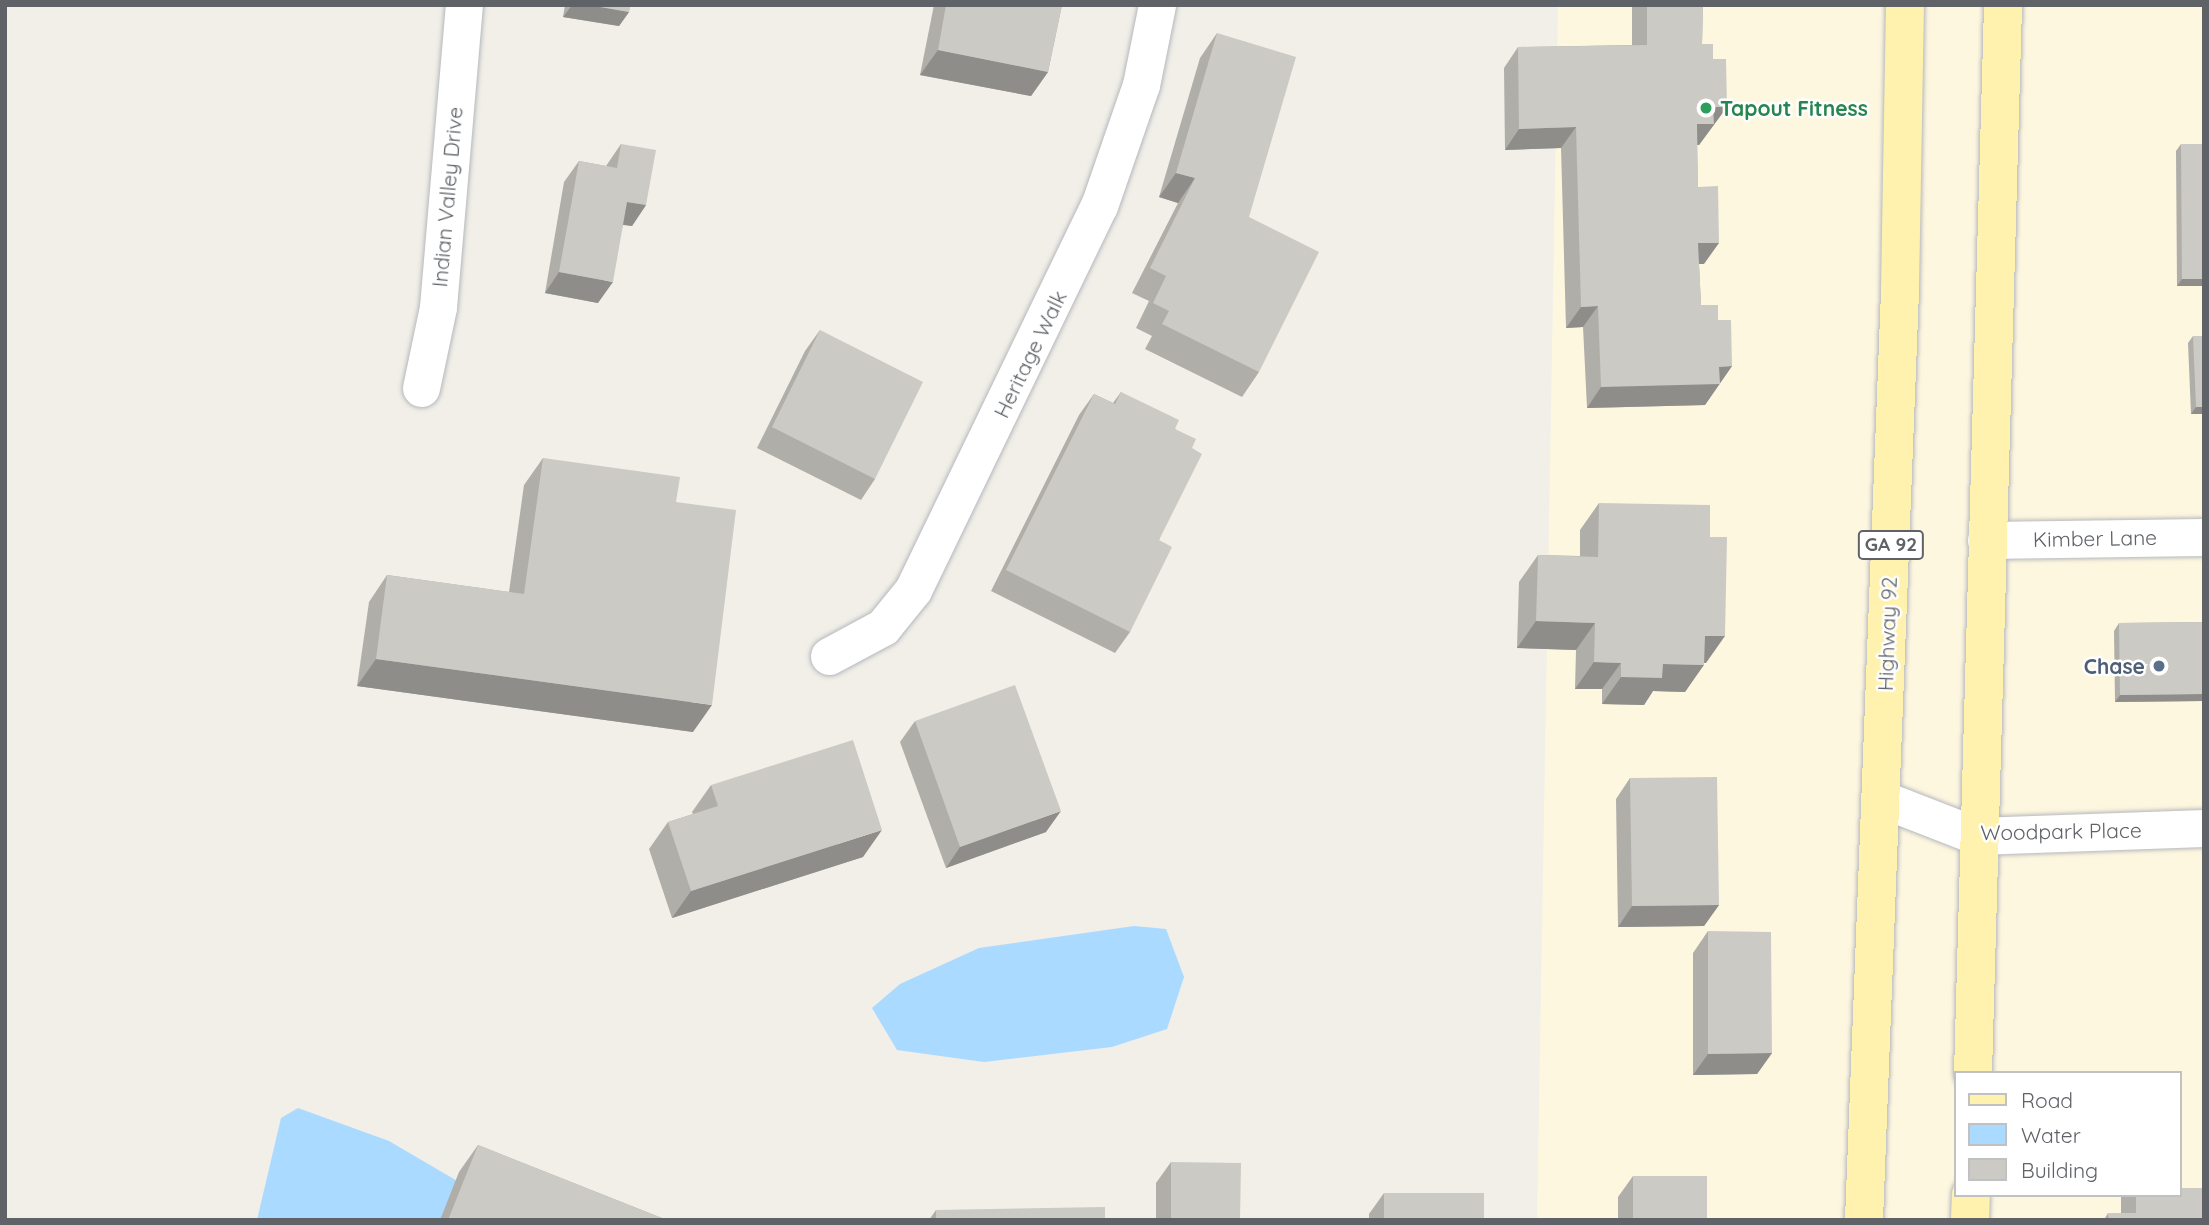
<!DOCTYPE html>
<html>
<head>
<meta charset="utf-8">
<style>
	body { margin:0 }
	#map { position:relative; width:2209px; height:1225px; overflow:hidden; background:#f1efe8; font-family:Quicksand,sans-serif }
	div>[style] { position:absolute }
	.commercial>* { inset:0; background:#fef7e0 }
	.water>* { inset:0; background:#aadaff }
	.roads { filter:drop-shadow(0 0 2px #b5b8bc) drop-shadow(0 0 2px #b5b8bc) }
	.street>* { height:37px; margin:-18.5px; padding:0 18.5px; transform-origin:18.5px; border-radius:18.5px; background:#fff }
	.primary>* { height:38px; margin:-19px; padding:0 19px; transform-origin:19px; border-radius:19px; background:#fff2af }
	.wall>* { inset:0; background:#afaea9 }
	.shaded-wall>* { inset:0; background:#8f8d8a }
	.building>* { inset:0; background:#cccac5 }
	.dots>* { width:19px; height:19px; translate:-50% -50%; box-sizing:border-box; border:4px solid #fff; border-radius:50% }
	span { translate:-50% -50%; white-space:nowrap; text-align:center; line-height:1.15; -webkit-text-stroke:5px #fff; paint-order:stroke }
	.shield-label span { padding:2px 5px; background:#fff; border:2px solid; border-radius:5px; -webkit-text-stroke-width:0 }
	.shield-label { font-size:19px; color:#5f6368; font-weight:700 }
	.leisure-label { font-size:21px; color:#27864d; font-weight:700 }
	.left { translate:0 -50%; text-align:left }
	.street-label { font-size:21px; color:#5f6368 }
	.service-label { font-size:21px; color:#4e5e75; font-weight:700 }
	.right { translate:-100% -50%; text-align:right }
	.frame { position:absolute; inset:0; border:7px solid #5f6368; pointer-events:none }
	.legend { position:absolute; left:1954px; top:1071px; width:228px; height:126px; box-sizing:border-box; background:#fff; border:2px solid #bfc1c3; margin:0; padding:9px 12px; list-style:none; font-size:21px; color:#5f6368 }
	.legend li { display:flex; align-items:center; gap:14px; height:35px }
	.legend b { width:35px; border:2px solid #bfc1c3 }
</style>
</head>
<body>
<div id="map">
	<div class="commercial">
		<div style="clip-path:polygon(evenodd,1558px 5px,2204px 5px,2204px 1220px,1537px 1220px,1558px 5px,1955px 1073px,2179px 1073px,2179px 1195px,1955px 1195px,1955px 1073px)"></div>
	</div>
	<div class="water">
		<div style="clip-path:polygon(1134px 926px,1166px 929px,1184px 977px,1167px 1029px,1112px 1047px,984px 1062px,897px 1050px,872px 1008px,900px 984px,979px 948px)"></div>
		<div style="clip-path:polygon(298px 1108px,389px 1141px,459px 1182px,503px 1220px,257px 1220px,281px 1118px)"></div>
	</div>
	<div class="roads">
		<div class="street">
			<div style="left:421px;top:388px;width:83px;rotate:-78.1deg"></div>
			<div style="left:438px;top:307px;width:303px;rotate:-85.1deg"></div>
			<div style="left:1986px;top:540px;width:218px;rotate:-0.8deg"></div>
			<div style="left:829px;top:656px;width:61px;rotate:-28.2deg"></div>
			<div style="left:883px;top:627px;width:48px;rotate:-51deg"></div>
			<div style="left:913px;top:590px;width:427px;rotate:-64.2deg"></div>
			<div style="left:1099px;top:206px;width:128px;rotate:-70.9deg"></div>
			<div style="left:1141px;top:85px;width:82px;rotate:-78.7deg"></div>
			<div style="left:1882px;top:799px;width:102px;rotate:21.3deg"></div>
			<div style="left:1977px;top:836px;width:227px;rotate:-2deg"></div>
		</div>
		<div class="primary">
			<div style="left:1973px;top:1073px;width:1068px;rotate:-88.39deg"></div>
			<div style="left:1864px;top:1220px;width:931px;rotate:-87.78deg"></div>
			<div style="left:1900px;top:290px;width:285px;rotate:-89deg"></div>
			<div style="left:1970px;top:1220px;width:25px;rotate:-88deg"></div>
		</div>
	</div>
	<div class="wall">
		<div style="clip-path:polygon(565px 5px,630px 5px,629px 12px,619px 26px,563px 17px)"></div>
		<div style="clip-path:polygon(934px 5px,1062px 5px,1048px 72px,1031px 96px,920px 75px)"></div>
		<div style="clip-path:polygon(1632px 5px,1703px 5px,1702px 44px,1713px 59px,1727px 107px,1699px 145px,1697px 145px,1698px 187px,1704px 264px,1699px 264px,1701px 305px,1718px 320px,1732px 366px,1705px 405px,1587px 408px,1583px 327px,1566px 328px,1561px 148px,1505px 150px,1504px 68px,1518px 47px,1632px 45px)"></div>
		<div style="clip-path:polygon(1217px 33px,1249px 217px,1259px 372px,1242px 397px,1145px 349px,1152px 336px,1136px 328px,1149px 301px,1132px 293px,1178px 203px,1159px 197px,1200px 58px)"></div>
		<div style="clip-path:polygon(621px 144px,646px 205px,632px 226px,623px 225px,598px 303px,545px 293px,564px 182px,579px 161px,606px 166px)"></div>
		<div style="clip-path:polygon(2181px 144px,2204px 144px,2204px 286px,2177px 286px,2176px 151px)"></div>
		<div style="clip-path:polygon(820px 330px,875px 479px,861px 500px,757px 448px,805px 351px)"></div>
		<div style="clip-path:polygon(2193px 336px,2204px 336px,2204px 414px,2191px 414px,2188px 343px)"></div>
		<div style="clip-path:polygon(1121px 392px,1175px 429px,1192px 448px,1159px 540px,1130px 632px,1115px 653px,991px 591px,1079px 415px,1094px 394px,1113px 403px)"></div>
		<div style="clip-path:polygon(543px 458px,676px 502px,693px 732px,357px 686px,369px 602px,387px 575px,509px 592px,524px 485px)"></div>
		<div style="clip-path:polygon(1599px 503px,1706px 663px,1704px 663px,1685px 692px,1653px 691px,1644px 705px,1602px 704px,1602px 689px,1575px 689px,1576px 650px,1517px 648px,1519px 582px,1538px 555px,1580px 556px,1580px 530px)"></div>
		<div style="clip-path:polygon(2204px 622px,2204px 701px,2115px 702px,2114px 631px,2119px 623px)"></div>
		<div style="clip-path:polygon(915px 721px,1046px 832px,946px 868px,900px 742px)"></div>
		<div style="clip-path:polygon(1630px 778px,1719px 905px,1704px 926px,1618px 927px,1616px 799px)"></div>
		<div style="clip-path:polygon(711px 785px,863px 857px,672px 918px,649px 849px,668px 822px,693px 814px,692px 812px)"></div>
		<div style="clip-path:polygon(1708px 931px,1772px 1053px,1757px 1074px,1693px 1075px,1693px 953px)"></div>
		<div style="clip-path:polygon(478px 1145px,667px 1220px,440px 1220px,459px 1172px)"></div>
		<div style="clip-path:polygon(1171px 1162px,1240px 1220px,1156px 1220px,1156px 1183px)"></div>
		<div style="clip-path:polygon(1633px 1176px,1707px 1220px,1618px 1220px,1618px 1197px)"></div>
		<div style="clip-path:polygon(1384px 1193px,1484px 1220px,1369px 1220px,1369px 1214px)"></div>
		<div style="clip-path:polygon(2121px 1195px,2179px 1195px,2204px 1220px,2104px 1220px,2108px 1213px,2121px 1213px)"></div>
		<div style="clip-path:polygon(936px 1210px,1105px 1220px,929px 1220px)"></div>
	</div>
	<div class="shaded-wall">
		<div style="clip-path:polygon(572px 5px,589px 5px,629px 12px,619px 26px,563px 17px)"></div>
		<div style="clip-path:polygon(938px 50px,1048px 72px,1031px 96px,920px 75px)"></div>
		<div style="clip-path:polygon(1713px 107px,1727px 107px,1699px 145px,1683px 145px,1697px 124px)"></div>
		<div style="clip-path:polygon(1576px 127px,1561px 148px,1505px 150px,1519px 129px)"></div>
		<div style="clip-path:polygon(1176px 173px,1195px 178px,1178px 203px,1159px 197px)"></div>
		<div style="clip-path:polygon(627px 202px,646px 205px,632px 226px,612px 223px)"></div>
		<div style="clip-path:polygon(1698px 243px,1719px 243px,1704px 264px,1684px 264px)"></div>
		<div style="clip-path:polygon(559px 272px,613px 282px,598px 303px,545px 293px)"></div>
		<div style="clip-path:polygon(2182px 279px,2204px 279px,2204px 286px,2177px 286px)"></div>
		<div style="clip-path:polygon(1598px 306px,1583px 327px,1566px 328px,1581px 307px)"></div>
		<div style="clip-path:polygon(1732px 366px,1705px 405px,1587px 408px,1601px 387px,1719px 367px)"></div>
		<div style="clip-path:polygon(2196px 407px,2204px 407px,2204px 414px,2191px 414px)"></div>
		<div style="clip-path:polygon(1536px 621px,1595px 623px,1576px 650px,1517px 648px)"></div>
		<div style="clip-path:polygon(1705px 636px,1725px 636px,1706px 663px,1686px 662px)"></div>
		<div style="clip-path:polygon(376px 659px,712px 705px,693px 732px,357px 686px)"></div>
		<div style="clip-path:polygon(1594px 662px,1621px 663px,1602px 689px,1575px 689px)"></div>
		<div style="clip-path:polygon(1663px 664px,1704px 665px,1685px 692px,1653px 691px,1644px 705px,1602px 704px,1621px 677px)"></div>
		<div style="clip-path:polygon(2204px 694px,2204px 701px,2115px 702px,2120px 695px)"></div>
		<div style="clip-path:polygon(1061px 811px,1046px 832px,946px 868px,960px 847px)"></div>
		<div style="clip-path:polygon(882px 830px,863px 857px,672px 918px,691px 891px)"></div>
		<div style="clip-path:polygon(1719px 905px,1704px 926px,1618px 927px,1632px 906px)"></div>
		<div style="clip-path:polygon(1772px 1053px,1757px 1074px,1693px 1075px,1708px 1054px)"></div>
	</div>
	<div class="building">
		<div style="clip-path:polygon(589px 5px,630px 5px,629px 12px)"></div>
		<div style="clip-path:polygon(946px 5px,1062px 5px,1048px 72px,938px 50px)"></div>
		<div style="clip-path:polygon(1647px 5px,1703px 5px,1702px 44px,1713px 44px,1713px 59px,1726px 59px,1727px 107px,1713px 107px,1714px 124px,1697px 124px,1698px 187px,1718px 186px,1719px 243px,1698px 243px,1701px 305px,1718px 305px,1718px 320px,1731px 320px,1732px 366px,1719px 367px,1720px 384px,1601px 387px,1598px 306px,1581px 307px,1576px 127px,1519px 129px,1518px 47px,1647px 45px)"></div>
		<div style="clip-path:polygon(1217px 33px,1296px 57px,1249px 217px,1319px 252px,1259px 372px,1162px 324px,1169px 311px,1153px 303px,1166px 276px,1150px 268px,1195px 178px,1176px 173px)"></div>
		<div style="clip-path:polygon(621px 144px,656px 150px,646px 205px,627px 202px,613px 282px,559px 272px,579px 161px,617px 168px)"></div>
		<div style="clip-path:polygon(2181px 144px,2204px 144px,2204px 279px,2182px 279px)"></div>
		<div style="clip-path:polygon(820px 330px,923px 382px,875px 479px,772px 427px)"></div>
		<div style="clip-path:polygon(2193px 336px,2204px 336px,2204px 407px,2196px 407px)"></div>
		<div style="clip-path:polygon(1121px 392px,1179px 420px,1175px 429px,1196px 439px,1192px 448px,1202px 454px,1159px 540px,1172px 547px,1130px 632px,1006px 570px,1094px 394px,1115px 404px)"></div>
		<div style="clip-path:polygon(543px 458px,680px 477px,676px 502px,736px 510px,712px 705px,376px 659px,387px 575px,524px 594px)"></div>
		<div style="clip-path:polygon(1599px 503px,1710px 505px,1710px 537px,1727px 537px,1725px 636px,1705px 636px,1704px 665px,1663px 664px,1662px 678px,1621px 677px,1621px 663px,1594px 662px,1595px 623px,1536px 621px,1538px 555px,1598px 557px)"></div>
		<div style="clip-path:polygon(2204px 622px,2204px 694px,2120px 695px,2119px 623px)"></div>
		<div style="clip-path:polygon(1015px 685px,1061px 811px,960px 847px,915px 721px)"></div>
		<div style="clip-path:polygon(853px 740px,882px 830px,691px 891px,668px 822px,718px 806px,711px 785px)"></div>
		<div style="clip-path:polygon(1717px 777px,1719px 905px,1632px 906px,1630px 778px)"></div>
		<div style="clip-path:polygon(1708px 931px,1771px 932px,1772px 1053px,1708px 1054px)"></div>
		<div style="clip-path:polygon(478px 1145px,667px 1220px,448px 1220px)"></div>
		<div style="clip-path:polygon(1171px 1162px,1241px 1163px,1240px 1220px,1171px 1220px)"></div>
		<div style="clip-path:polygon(1633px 1176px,1707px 1176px,1707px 1220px,1633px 1220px)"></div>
		<div style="clip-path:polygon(2179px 1188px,2204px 1188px,2204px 1220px,2109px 1220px,2108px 1213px,2136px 1213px,2136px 1195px,2179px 1195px)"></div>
		<div style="clip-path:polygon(1384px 1193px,1484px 1193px,1484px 1220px,1384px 1220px)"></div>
		<div style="clip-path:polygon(1105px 1207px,1105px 1220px,936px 1220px,936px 1210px)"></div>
	</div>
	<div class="dots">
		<div style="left:1706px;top:108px;background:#2e9e5b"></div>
		<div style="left:2159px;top:666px;background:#5c6f8a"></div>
	</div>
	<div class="shield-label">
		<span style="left:1891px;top:545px">GA 92</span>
	</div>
	<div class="leisure-label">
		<span class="left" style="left:1720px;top:108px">Tapout Fitness</span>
	</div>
	<div class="street-label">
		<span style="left:447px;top:197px;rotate:-85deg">Indian Valley Drive</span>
		<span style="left:1030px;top:354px;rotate:-64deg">Heritage Walk</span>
		<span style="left:2095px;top:538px;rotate:-1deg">Kimber Lane</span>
		<span style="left:1887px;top:634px;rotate:-88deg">Highway 92</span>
		<span style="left:2061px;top:831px;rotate:-1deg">Woodpark Place</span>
	</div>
	<div class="service-label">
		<span class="right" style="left:2145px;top:666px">Chase</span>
	</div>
	<div class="frame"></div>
	<ul class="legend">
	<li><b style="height:9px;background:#fff2af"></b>Road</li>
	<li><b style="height:19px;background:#aadaff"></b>Water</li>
	<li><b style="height:19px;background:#cccac5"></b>Building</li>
	</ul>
</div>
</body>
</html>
